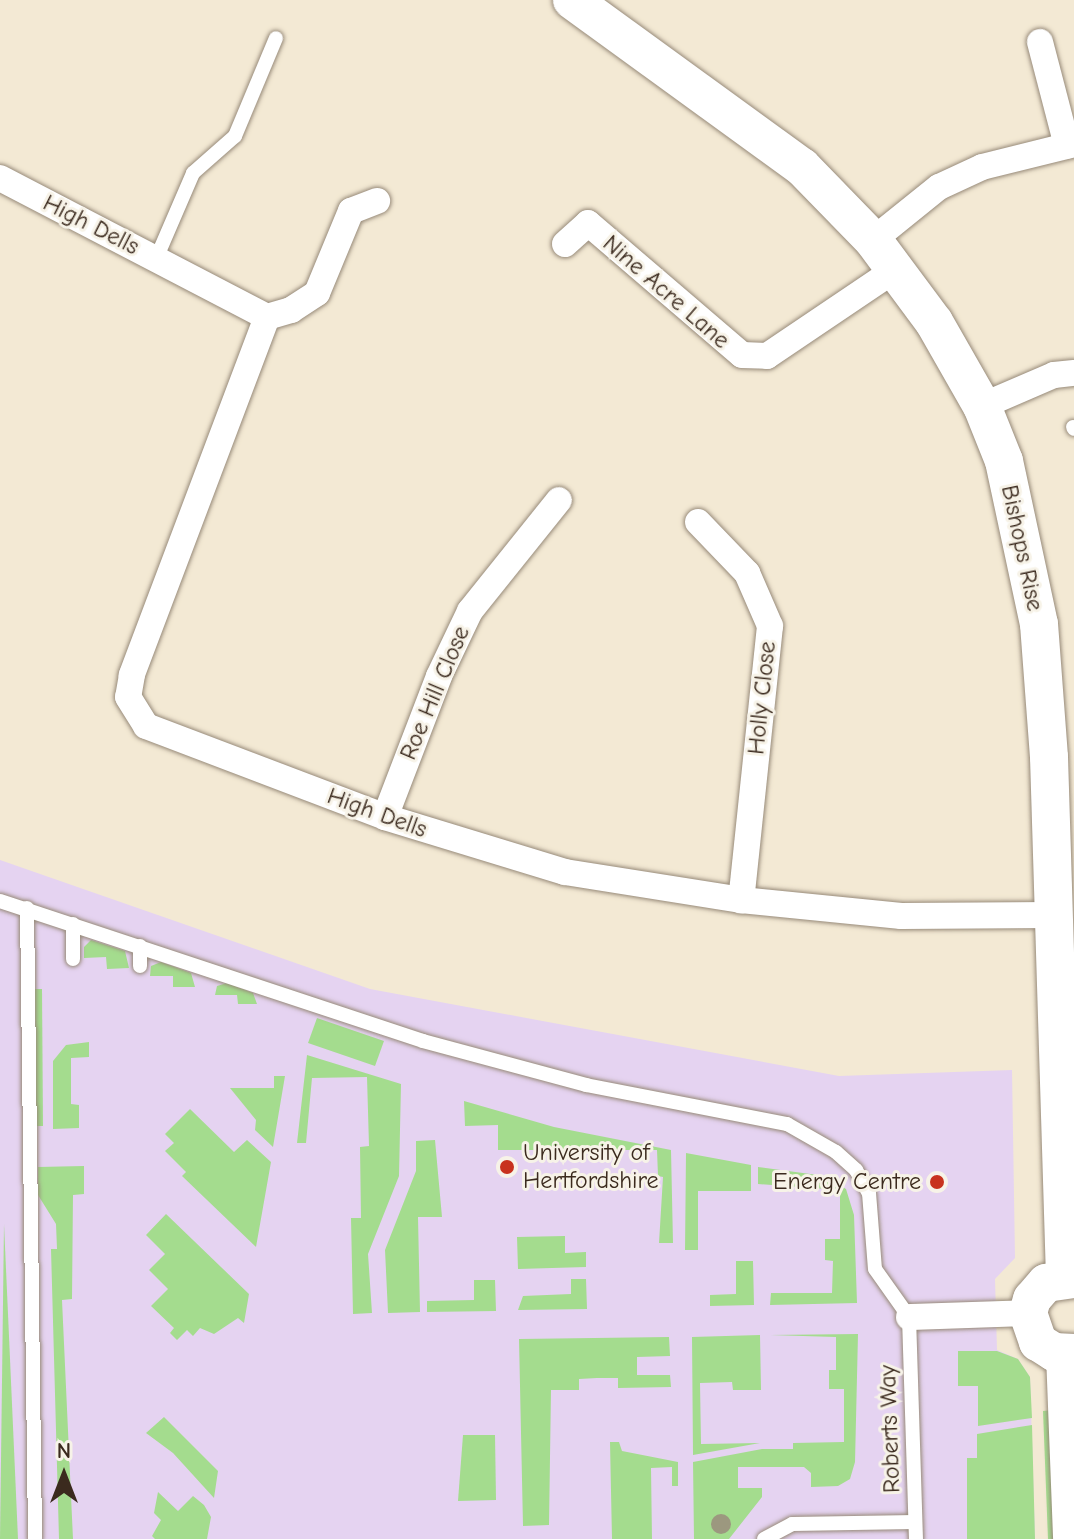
<!DOCTYPE html>
<html>
<head>
<meta charset="utf-8">
<style>
	body { margin:0 }
	#map { position:relative; width:1074px; height:1539px; overflow:hidden; background:#f3e9d4; font-family:"Comic Neue",sans-serif }
	div>[style] { position:absolute }
	.built>* { inset:0; background:#e5d3f1 }
	.green>* { inset:0; background:#a4dc8e }
	.roads { filter:drop-shadow(0 0 2px #978a79) drop-shadow(0 0 2px #978a79) }
	.lane>* { height:14px; margin:-7px; padding:0 7px; transform-origin:7px; border-radius:7px; background:#fff }
	.street>* { height:26px; margin:-13px; padding:0 13px; transform-origin:13px; border-radius:13px; background:#fff }
	.secondary>* { height:38px; margin:-19px; padding:0 19px; transform-origin:19px; border-radius:19px; background:#fff }
	.trees>* { width:20px; height:20px; margin:-10px; border-radius:50%; background:#9c987f }
	.dots>* { width:22px; height:22px; translate:-50% -50%; box-sizing:border-box; border:4px solid #f7f3e8; border-radius:50% }
	span { translate:-50% -50%; white-space:nowrap; text-align:center; line-height:1.15; -webkit-text-stroke:6px #f7f3e8; paint-order:stroke }
	.street-label { font-size:24px; color:#3b2a1e }
	.poi-label { font-size:24px; color:#3b2a1e }
	.left { translate:0 -50%; text-align:left }
	.right { translate:-100% -50%; text-align:right }
	.north { position:absolute; left:24px; top:1435px; width:80px; height:80px; -webkit-text-stroke:6px #f7f3e8; paint-order:stroke; rotate:0deg; font-size:22px; font-weight:700; line-height:32px; text-align:center; color:#3b2a1e }
	.north::after { content:''; display:block; margin:auto; width:28px; height:36px; background:#3b2a1e; clip-path:polygon(50% 0,100% 100%,50% 72%,0 100%) }
</style>
</head>
<body>
<div id="map">
	<div class="built">
		<div style="clip-path:polygon(0 860px,370px 989px,839px 1076px,1012px 1070px,1015px 1258px,995px 1279px,997px 1350px,1018px 1359px,1030px 1377px,1035px 1539px,0 1539px)"></div>
	</div>
	<div class="green">
		<div style="clip-path:polygon(91px 940px,125px 951px,129px 968px,107px 969px,106px 957px,84px 958px,84px 947px)"></div>
		<div style="clip-path:polygon(161px 962px,191px 973px,195px 987px,173px 987px,173px 976px,150px 976px,151px 966px)"></div>
		<div style="clip-path:polygon(227px 983px,253px 993px,257px 1004px,238px 1004px,237px 995px,215px 995px,217px 986px)"></div>
		<div style="clip-path:polygon(35px 989px,42px 989px,43px 1126px,36px 1126px)"></div>
		<div style="clip-path:polygon(317px 1018px,384px 1041px,375px 1066px,308px 1043px)"></div>
		<div style="clip-path:polygon(89px 1042px,89px 1057px,71px 1058px,71px 1104px,79px 1105px,79px 1128px,53px 1129px,53px 1061px,66px 1045px)"></div>
		<div style="clip-path:polygon(307px 1055px,401px 1084px,399px 1176px,368px 1254px,372px 1313px,353px 1314px,351px 1218px,361px 1218px,360px 1147px,369px 1146px,367px 1077px,312px 1078px,306px 1143px,297px 1143px)"></div>
		<div style="clip-path:polygon(274px 1076px,285px 1076px,273px 1147px,255px 1130px,256px 1120px,230px 1088px,274px 1088px)"></div>
		<div style="clip-path:polygon(464px 1101px,554px 1127px,671px 1150px,673px 1243px,659px 1243px,663px 1177px,658px 1176px,657px 1150px,498px 1150px,498px 1125px,465px 1126px)"></div>
		<div style="clip-path:polygon(190px 1109px,234px 1152px,247px 1140px,271px 1162px,256px 1247px,182px 1176px,186px 1172px,165px 1151px,174px 1143px,165px 1134px)"></div>
		<div style="clip-path:polygon(435px 1140px,442px 1217px,418px 1217px,420px 1312px,388px 1313px,385px 1250px,416px 1171px,416px 1141px)"></div>
		<div style="clip-path:polygon(686px 1153px,751px 1165px,751px 1191px,698px 1191px,698px 1250px,685px 1250px)"></div>
		<div style="clip-path:polygon(84px 1166px,84px 1194px,73px 1195px,72px 1299px,62px 1300px,73px 1539px,59px 1539px,51px 1249px,57px 1249px,56px 1224px,38px 1195px,38px 1167px)"></div>
		<div style="clip-path:polygon(758px 1167px,825px 1176px,846px 1189px,854px 1215px,857px 1303px,770px 1305px,771px 1293px,832px 1293px,833px 1261px,825px 1260px,825px 1239px,840px 1239px,840px 1190px,758px 1184px)"></div>
		<div style="clip-path:polygon(166px 1214px,249px 1294px,244px 1323px,238px 1318px,214px 1334px,200px 1328px,193px 1336px,187px 1330px,177px 1340px,170px 1333px,174px 1328px,151px 1306px,168px 1289px,149px 1270px,165px 1254px,146px 1235px)"></div>
		<div style="clip-path:polygon(4px 1224px,18px 1539px,0 1539px)"></div>
		<div style="clip-path:polygon(565px 1236px,565px 1253px,586px 1252px,586px 1267px,518px 1269px,517px 1237px)"></div>
		<div style="clip-path:polygon(736px 1261px,753px 1261px,754px 1305px,710px 1306px,710px 1295px,736px 1294px)"></div>
		<div style="clip-path:polygon(571px 1279px,586px 1279px,587px 1309px,518px 1310px,523px 1296px,571px 1294px)"></div>
		<div style="clip-path:polygon(474px 1280px,495px 1280px,496px 1311px,427px 1312px,427px 1301px,474px 1300px)"></div>
		<div style="clip-path:polygon(858px 1334px,855px 1462px,850px 1479px,838px 1486px,811px 1487px,811px 1473px,804px 1467px,738px 1467px,738px 1488px,762px 1488px,762px 1497px,729px 1539px,694px 1539px,693px 1462px,762px 1449px,793px 1449px,793px 1443px,844px 1442px,844px 1389px,829px 1389px,829px 1370px,836px 1370px,836px 1337px,770px 1335px)"></div>
		<div style="clip-path:polygon(760px 1335px,761px 1390px,733px 1390px,732px 1382px,700px 1383px,701px 1444px,760px 1443px,693px 1455px,692px 1337px)"></div>
		<div style="clip-path:polygon(669px 1337px,670px 1356px,637px 1357px,637px 1375px,670px 1375px,671px 1387px,618px 1388px,618px 1378px,597px 1378px,579px 1379px,579px 1390px,551px 1390px,549px 1525px,523px 1526px,519px 1339px)"></div>
		<div style="clip-path:polygon(958px 1351px,997px 1351px,1018px 1359px,1030px 1377px,1032px 1418px,978px 1426px,978px 1386px,958px 1386px)"></div>
		<div style="clip-path:polygon(1053px 1410px,1059px 1539px,1048px 1539px,1043px 1411px)"></div>
		<div style="clip-path:polygon(164px 1417px,218px 1471px,214px 1498px,173px 1453px,146px 1433px)"></div>
		<div style="clip-path:polygon(1032px 1425px,1035px 1539px,967px 1539px,967px 1458px,977px 1458px,977px 1434px)"></div>
		<div style="clip-path:polygon(463px 1435px,495px 1435px,496px 1500px,458px 1501px)"></div>
		<div style="clip-path:polygon(610px 1442px,619px 1442px,622px 1451px,678px 1462px,678px 1486px,672px 1486px,672px 1467px,651px 1468px,652px 1539px,612px 1539px)"></div>
		<div style="clip-path:polygon(158px 1492px,178px 1511px,193px 1496px,204px 1505px,211px 1517px,207px 1539px,155px 1539px,152px 1536px,161px 1520px,154px 1513px)"></div>
	</div>
	<div class="roads">
		<div class="lane">
			<div style="left:156px;top:259px;width:94px;rotate:-66.7deg"></div>
			<div style="left:193px;top:173px;width:56px;rotate:-41.4deg"></div>
			<div style="left:235px;top:136px;width:106px;rotate:-67.3deg"></div>
			<div style="left:1073px;top:427px;width:2px;rotate:63deg"></div>
			<div style="left:0;top:901px;width:446px;rotate:18.3deg"></div>
			<div style="left:423px;top:1041px;width:169px;rotate:15.1deg"></div>
			<div style="left:586px;top:1085px;width:205px;rotate:11deg"></div>
			<div style="left:787px;top:1124px;width:56px;rotate:29.7deg"></div>
			<div style="left:836px;top:1152px;width:27px;rotate:42deg"></div>
			<div style="left:856px;top:1170px;width:26px;rotate:61deg"></div>
			<div style="left:869px;top:1193px;width:76px;rotate:85.5deg"></div>
			<div style="left:875px;top:1269px;width:59px;rotate:54.7deg"></div>
			<div style="left:909px;top:1317px;width:222px;rotate:88.2deg"></div>
			<div style="left:27px;top:908px;width:631px;rotate:89.27deg"></div>
			<div style="left:73px;top:924px;width:35px;rotate:90deg"></div>
			<div style="left:140px;top:946px;width:20px;rotate:90deg"></div>
			<div style="left:764px;top:1539px;width:32px;rotate:-28deg"></div>
			<div style="left:792px;top:1524px;width:123px;rotate:-0.9deg"></div>
		</div>
		<div class="street">
			<div style="left:1040px;top:42px;width:107px;rotate:75.4deg"></div>
			<div style="left:0;top:178px;width:301px;rotate:27.5deg"></div>
			<div style="left:267px;top:317px;width:383px;rotate:110.7deg"></div>
			<div style="left:132px;top:675px;width:22px;rotate:100deg"></div>
			<div style="left:128px;top:697px;width:34px;rotate:58deg"></div>
			<div style="left:146px;top:726px;width:256px;rotate:20.8deg"></div>
			<div style="left:385px;top:817px;width:188px;rotate:17deg"></div>
			<div style="left:565px;top:872px;width:178px;rotate:9deg"></div>
			<div style="left:741px;top:900px;width:161px;rotate:5.7deg"></div>
			<div style="left:901px;top:916px;width:151px;rotate:-0.4deg"></div>
			<div style="left:873px;top:240px;width:85px;rotate:-38.8deg"></div>
			<div style="left:939px;top:187px;width:47px;rotate:-24.9deg"></div>
			<div style="left:982px;top:167px;width:95px;rotate:-14deg"></div>
			<div style="left:565px;top:244px;width:31px;rotate:-42deg"></div>
			<div style="left:588px;top:223px;width:203px;rotate:40.6deg"></div>
			<div style="left:742px;top:355px;width:25px;rotate:2deg"></div>
			<div style="left:767px;top:356px;width:156px;rotate:-34deg"></div>
			<div style="left:267px;top:317px;width:25px;rotate:-16deg"></div>
			<div style="left:291px;top:310px;width:31px;rotate:-33deg"></div>
			<div style="left:317px;top:293px;width:89px;rotate:-67.5deg"></div>
			<div style="left:351px;top:211px;width:28px;rotate:-21deg"></div>
			<div style="left:982px;top:406px;width:78px;rotate:-23.3deg"></div>
			<div style="left:1054px;top:375px;width:20px;rotate:-6deg"></div>
			<div style="left:698px;top:522px;width:71px;rotate:46.1deg"></div>
			<div style="left:747px;top:573px;width:58px;rotate:66.5deg"></div>
			<div style="left:770px;top:626px;width:276px;rotate:96deg"></div>
			<div style="left:385px;top:817px;width:151px;rotate:-69deg"></div>
			<div style="left:439px;top:676px;width:72px;rotate:-64.5deg"></div>
			<div style="left:470px;top:611px;width:142px;rotate:-51.3deg"></div>
			<div style="left:909px;top:1317px;width:119px;rotate:-1.9deg"></div>
		</div>
		<div class="secondary">
			<div style="left:572px;top:0;width:284px;rotate:36deg"></div>
			<div style="left:802px;top:167px;width:102px;rotate:45.8deg"></div>
			<div style="left:873px;top:240px;width:102px;rotate:53.4deg"></div>
			<div style="left:934px;top:322px;width:97px;rotate:60.3deg"></div>
			<div style="left:982px;top:406px;width:59px;rotate:68.2deg"></div>
			<div style="left:1004px;top:461px;width:167px;rotate:77.9deg"></div>
			<div style="left:1039px;top:624px;width:133px;rotate:85.7deg"></div>
			<div style="left:1049px;top:757px;width:522px;rotate:88.24deg"></div>
			<div style="left:1074px;top:1279px;width:28px;rotate:172deg"></div>
			<div style="left:1046px;top:1283px;width:21px;rotate:131deg"></div>
			<div style="left:1032px;top:1299px;width:15px;rotate:106deg"></div>
			<div style="left:1028px;top:1313px;width:31px;rotate:71deg"></div>
			<div style="left:1038px;top:1342px;width:19px;rotate:32deg"></div>
			<div style="left:1054px;top:1352px;width:20px;rotate:3deg"></div>
			<div style="left:1065px;top:1354px;width:185px;rotate:87.8deg"></div>
		</div>
	</div>
	<div class="trees">
		<div style="left:721px;top:1524px"></div>
	</div>
	<div class="dots">
		<div style="left:507px;top:1167px;background:#c8321e"></div>
		<div style="left:937px;top:1182px;background:#c8321e"></div>
	</div>
	<div class="street-label">
		<span style="left:91px;top:225px;rotate:27deg">High Dells</span>
		<span style="left:666px;top:292px;rotate:41deg">Nine Acre Lane</span>
		<span style="left:1022px;top:548px;rotate:78deg">Bishops Rise</span>
		<span style="left:435px;top:693px;rotate:-67deg">Roe Hill Close</span>
		<span style="left:762px;top:698px;rotate:-84deg">Holly Close</span>
		<span style="left:377px;top:813px;rotate:20deg">High Dells</span>
		<span style="left:890px;top:1429px;rotate:-92deg">Roberts Way</span>
	</div>
	<div class="poi-label">
		<span class="left" style="left:523px;top:1167px">University of<br>Hertfordshire</span>
		<span class="right" style="left:921px;top:1182px">Energy Centre</span>
	</div>
	<div class="north">N</div>
</div>
</body>
</html>
